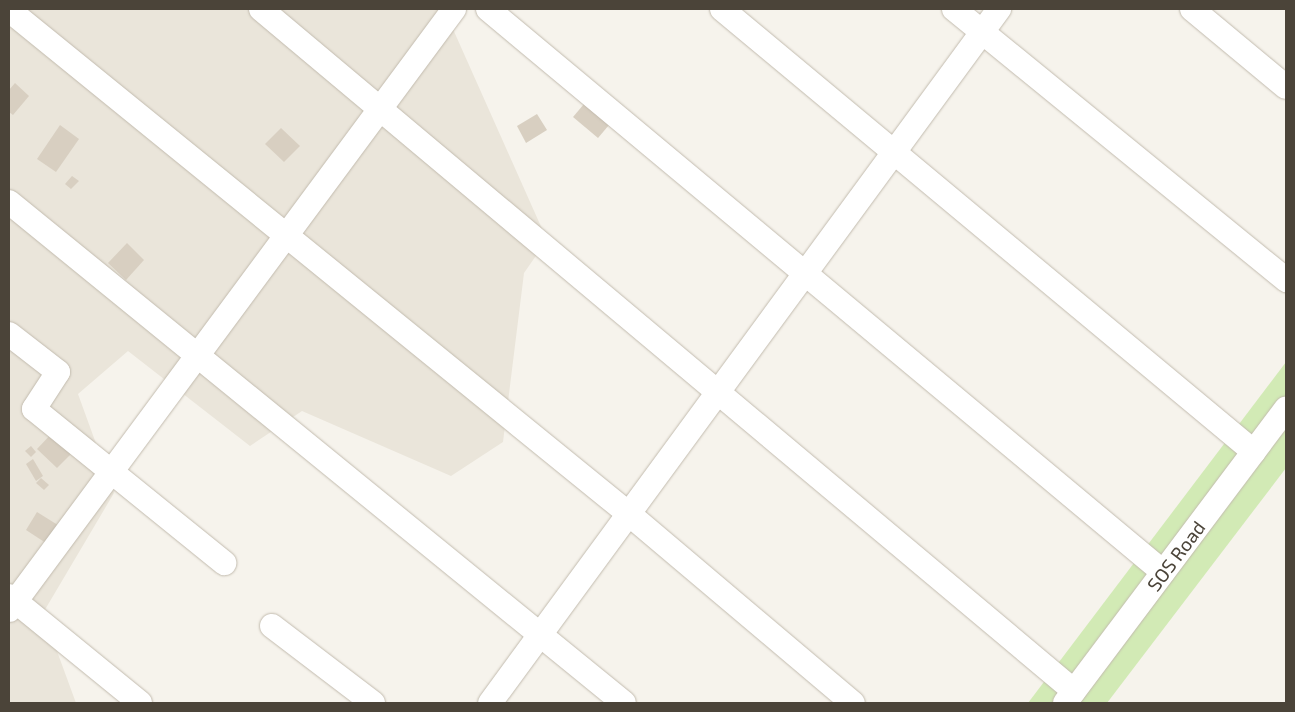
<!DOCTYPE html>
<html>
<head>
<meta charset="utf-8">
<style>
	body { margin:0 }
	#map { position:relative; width:1295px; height:712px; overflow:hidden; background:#f6f3ec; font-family:"Exo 2",sans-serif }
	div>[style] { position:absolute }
	.residential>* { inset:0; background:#eae5da }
	.green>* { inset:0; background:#d2eab5 }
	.building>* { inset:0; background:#d8cfc1 }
	.roads { filter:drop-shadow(0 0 1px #c2bbae) drop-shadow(0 0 1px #c2bbae) }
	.minor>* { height:24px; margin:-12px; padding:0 12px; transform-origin:12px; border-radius:12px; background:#fff }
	span { translate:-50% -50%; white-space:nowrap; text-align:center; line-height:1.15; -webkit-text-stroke:4px #fff; paint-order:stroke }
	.street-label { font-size:19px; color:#4b4439 }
	.frame { position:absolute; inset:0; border:10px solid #4b4439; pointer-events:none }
</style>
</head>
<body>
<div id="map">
	<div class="residential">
		<div style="clip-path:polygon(9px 9px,444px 9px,547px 240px,524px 273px,503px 442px,451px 476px,302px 411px,250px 446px,128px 351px,78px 394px,114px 493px,43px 613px,76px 703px,9px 703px)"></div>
	</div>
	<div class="green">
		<div style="clip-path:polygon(1286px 362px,1286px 468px,1107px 703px,1028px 703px)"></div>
	</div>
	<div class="building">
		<div style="clip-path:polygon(15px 83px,29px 96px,13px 115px,9px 112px,9px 90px)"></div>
		<div style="clip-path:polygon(584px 104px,609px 125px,598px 138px,573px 117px)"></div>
		<div style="clip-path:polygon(537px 114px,547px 130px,526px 143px,517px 126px)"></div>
		<div style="clip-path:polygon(60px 125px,79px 139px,56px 172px,37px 159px)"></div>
		<div style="clip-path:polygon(281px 128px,300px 146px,284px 162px,265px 144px)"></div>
		<div style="clip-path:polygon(72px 176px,79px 181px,71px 189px,65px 184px)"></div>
		<div style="clip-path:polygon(127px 243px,144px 260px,126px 280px,108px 263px)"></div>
		<div style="clip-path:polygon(54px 431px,74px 451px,57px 468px,37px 449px)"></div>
		<div style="clip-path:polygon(31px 446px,36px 452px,31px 457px,25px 451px)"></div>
		<div style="clip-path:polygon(33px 459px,43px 476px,36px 481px,26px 464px)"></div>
		<div style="clip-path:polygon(41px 478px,49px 485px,44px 490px,36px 483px)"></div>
		<div style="clip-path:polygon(37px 512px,61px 527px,49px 545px,26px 530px)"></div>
	</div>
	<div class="roads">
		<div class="minor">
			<div style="left:261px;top:9px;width:1061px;rotate:39.99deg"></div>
			<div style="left:488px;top:9px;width:879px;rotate:39.83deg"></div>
			<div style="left:722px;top:9px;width:692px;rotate:39.78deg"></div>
			<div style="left:954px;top:9px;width:429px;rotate:39.2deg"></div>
			<div style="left:1192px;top:9px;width:122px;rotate:39.7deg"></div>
			<div style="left:9px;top:10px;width:799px;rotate:39.11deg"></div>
			<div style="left:629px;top:514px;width:293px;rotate:40.2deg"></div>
			<div style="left:9px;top:202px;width:793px;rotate:39.17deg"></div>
			<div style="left:9px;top:334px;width:62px;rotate:37.8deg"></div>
			<div style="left:58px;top:372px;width:44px;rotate:123deg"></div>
			<div style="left:34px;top:409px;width:245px;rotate:39deg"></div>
			<div style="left:9px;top:596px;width:169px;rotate:39.2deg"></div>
			<div style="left:9px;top:610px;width:748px;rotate:-53.48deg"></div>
			<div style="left:272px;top:626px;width:127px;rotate:37.3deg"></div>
			<div style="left:490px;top:703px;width:861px;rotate:-53.74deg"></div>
			<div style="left:1065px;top:703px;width:368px;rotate:-53.1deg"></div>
		</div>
	</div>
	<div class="street-label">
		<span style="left:1176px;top:556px;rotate:-53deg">SOS Road</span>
	</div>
	<div class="frame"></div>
</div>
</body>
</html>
